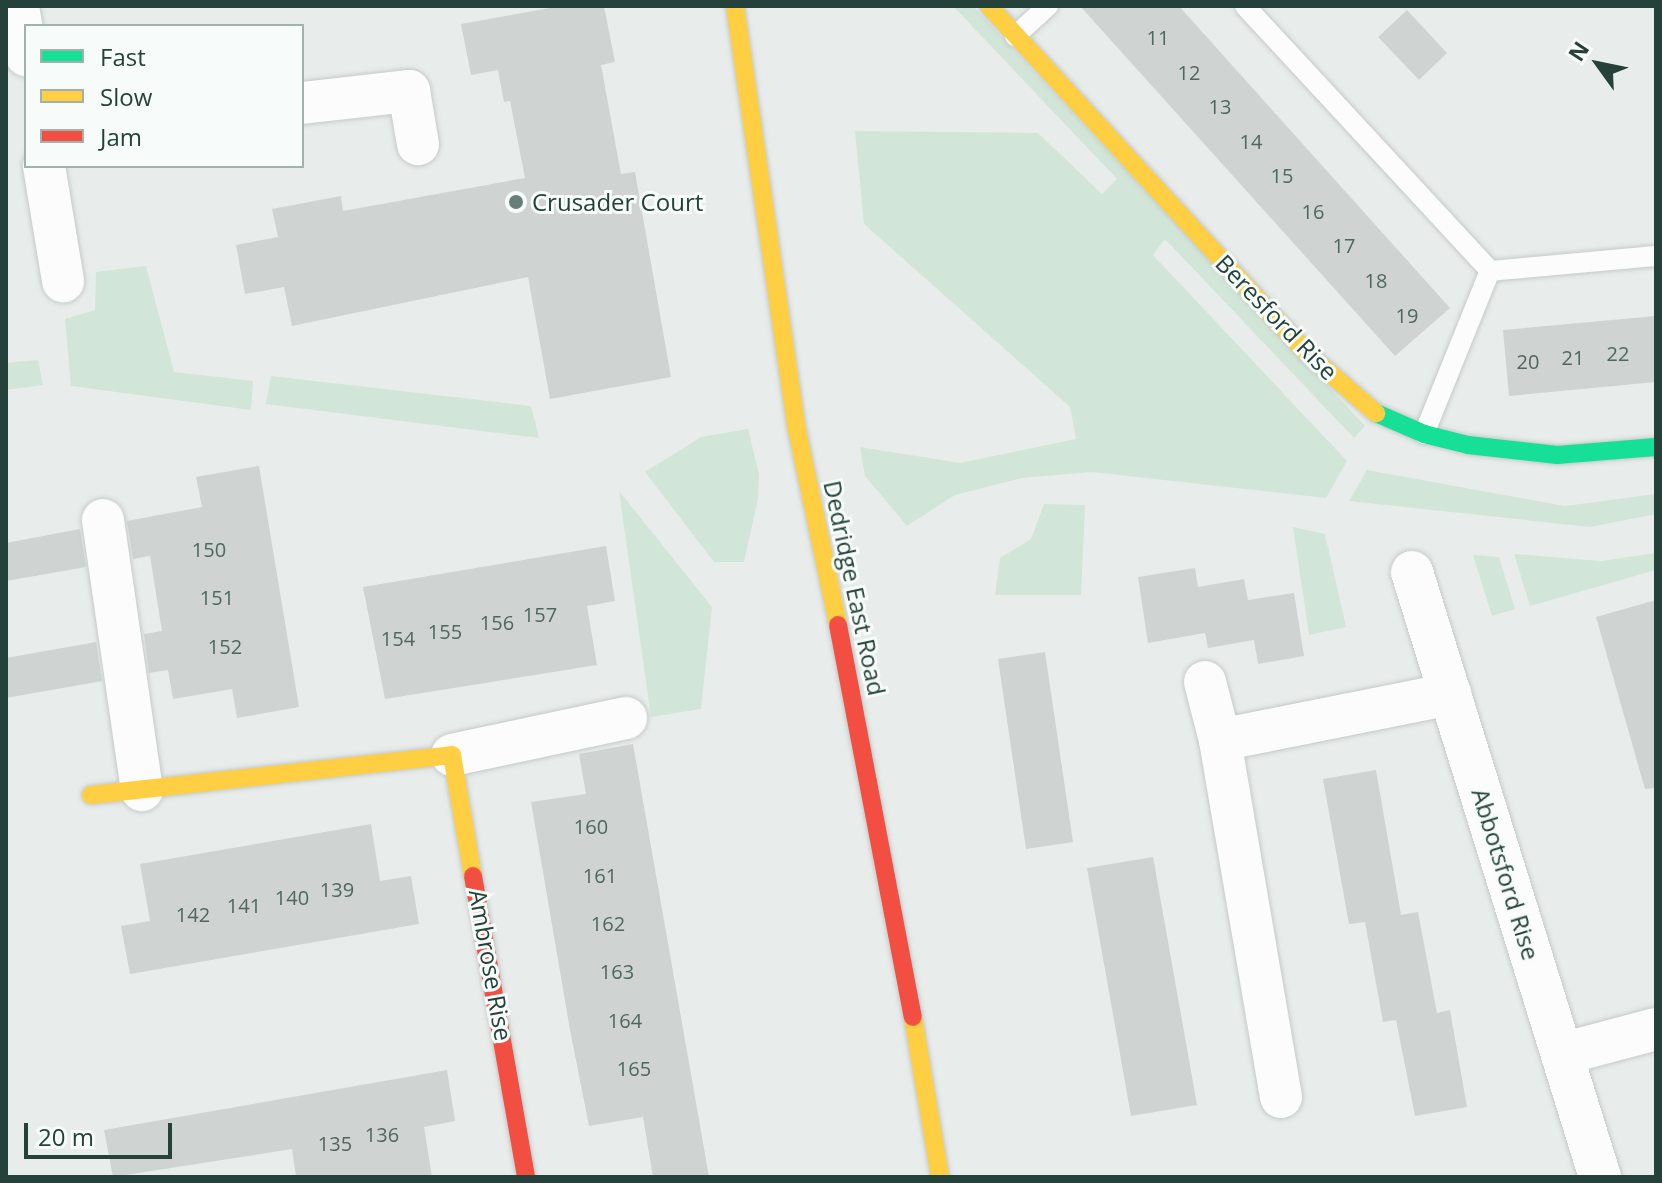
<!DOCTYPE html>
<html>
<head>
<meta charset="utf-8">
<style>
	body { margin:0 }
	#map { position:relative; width:1662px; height:1183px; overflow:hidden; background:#e8edeb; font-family:"Open Sans",sans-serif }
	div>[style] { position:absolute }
	.green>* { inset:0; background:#d1e6d8 }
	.building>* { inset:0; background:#cfd4d2 }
	.roads { filter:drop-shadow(0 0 2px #c5cac8) drop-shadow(0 0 2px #c5cac8) }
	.lane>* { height:20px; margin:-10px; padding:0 10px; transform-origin:10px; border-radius:10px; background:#fcfcfc }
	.street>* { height:42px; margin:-21px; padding:0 21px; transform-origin:21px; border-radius:21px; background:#fcfcfc }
	.fast>* { height:18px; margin:-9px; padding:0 9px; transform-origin:9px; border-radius:9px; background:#16e098 }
	.slow>* { height:18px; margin:-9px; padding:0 9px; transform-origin:9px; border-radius:9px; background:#ffcf43 }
	.jam>* { height:18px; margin:-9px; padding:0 9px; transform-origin:9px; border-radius:9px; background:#f24e42 }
	.dots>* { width:22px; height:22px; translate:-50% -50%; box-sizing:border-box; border:4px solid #f7fbf9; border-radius:50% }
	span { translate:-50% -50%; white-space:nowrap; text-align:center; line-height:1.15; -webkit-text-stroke:6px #f7fbf9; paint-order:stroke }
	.number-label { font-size:20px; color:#506761 }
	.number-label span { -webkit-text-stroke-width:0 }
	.poi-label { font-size:24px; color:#24423a }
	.left { translate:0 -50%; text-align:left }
	.street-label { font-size:24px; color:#24423a }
	.frame { position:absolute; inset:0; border:8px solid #24423a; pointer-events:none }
	.legend { position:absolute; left:24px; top:24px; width:280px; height:144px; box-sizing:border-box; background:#f7fbf9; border:2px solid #a3b1ad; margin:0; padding:10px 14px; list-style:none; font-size:24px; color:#24423a }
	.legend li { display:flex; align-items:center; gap:16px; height:40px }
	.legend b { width:40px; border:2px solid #a3b1ad }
	.north { position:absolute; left:1558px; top:24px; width:80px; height:80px; -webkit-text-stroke:6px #f7fbf9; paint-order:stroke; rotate:303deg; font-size:22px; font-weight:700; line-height:32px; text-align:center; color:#24423a }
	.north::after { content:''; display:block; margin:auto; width:28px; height:36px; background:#24423a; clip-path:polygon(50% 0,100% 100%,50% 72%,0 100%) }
	.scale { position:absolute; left:24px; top:1123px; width:148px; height:36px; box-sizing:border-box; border:4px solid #24423a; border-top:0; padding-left:10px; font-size:24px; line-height:28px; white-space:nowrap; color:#24423a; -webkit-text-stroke:6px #f7fbf9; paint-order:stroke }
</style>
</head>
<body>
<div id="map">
	<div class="green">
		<div style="clip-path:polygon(953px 6px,973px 6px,1365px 426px,1354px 438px,1165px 239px,1153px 255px,1347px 461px,1326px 498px,1092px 472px,1022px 478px,955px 495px,907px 526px,865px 476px,860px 447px,960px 463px,1076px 439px,1070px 407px,864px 224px,855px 131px,1038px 133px,1102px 194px,1117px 179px)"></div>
		<div style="clip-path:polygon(146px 266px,174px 372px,253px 381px,251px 410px,71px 386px,65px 319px,95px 310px,96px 272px)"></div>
		<div style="clip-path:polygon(38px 360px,43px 385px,6px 390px,6px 363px)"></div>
		<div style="clip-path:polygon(271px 376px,531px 406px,539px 438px,266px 404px)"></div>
		<div style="clip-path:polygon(748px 429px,759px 474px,758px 499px,744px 562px,714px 562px,645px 472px,701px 437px)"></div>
		<div style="clip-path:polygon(1367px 470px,1565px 506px,1656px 494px,1656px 514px,1590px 527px,1349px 501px)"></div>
		<div style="clip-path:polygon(619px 491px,712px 607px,701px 709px,651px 717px)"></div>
		<div style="clip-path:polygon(1044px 504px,1085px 505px,1081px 595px,995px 595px,1000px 558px,1031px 539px)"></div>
		<div style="clip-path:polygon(1293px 527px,1325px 534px,1346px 627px,1309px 635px)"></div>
		<div style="clip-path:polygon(1656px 553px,1656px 570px,1530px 606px,1514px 554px,1601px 561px)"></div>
		<div style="clip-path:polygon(1473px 555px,1499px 557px,1515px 609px,1492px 616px)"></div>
	</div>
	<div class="building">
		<div style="clip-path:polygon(561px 6px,604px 6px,615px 62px,601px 65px,621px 174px,635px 172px,671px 377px,550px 399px,528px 277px,292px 326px,284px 287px,245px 294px,236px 245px,278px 237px,272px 209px,341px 196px,343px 211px,525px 178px,510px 101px,504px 102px,498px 70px,471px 75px,461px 24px)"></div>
		<div style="clip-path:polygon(1080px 6px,1179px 6px,1450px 308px,1395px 356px)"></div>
		<div style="clip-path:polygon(1407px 10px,1447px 53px,1419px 80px,1378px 37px)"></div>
		<div style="clip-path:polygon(1656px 316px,1656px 382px,1509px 396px,1503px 330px)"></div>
		<div style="clip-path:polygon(259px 466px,299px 707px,237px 718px,232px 689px,173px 699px,168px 670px,149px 673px,144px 634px,162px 631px,150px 556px,133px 559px,127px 521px,202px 507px,196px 477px)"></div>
		<div style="clip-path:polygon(80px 529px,86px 567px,6px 581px,6px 543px)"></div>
		<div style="clip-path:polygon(606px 546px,615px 601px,587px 606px,597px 665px,385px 699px,363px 587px)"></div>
		<div style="clip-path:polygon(1195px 568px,1198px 587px,1244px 579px,1248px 600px,1294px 593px,1304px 656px,1258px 664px,1254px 640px,1208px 648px,1205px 633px,1148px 643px,1138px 577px)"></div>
		<div style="clip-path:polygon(1656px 600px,1656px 788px,1645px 789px,1596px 617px)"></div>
		<div style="clip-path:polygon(96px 642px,102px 681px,6px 698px,6px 658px)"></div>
		<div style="clip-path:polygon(1045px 652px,1073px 842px,1026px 849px,998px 659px)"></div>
		<div style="clip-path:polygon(633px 744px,701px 1131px,709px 1177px,653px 1177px,643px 1117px,589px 1126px,570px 1030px,531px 802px,586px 794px,579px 754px)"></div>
		<div style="clip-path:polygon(1376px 770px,1401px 915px,1418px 912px,1437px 1013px,1450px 1010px,1467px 1107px,1415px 1116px,1396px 1020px,1383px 1022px,1365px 922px,1349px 924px,1323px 779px)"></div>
		<div style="clip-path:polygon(371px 824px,380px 881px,411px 876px,419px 924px,130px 974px,121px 926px,150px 921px,140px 864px)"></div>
		<div style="clip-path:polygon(1153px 857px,1197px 1105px,1131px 1116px,1087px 868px)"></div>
		<div style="clip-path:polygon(447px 1070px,455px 1121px,424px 1127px,432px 1177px,296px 1177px,292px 1149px,113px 1177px,104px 1130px)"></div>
	</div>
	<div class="roads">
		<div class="lane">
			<div style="left:1245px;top:6px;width:361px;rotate:47.2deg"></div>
			<div style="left:1490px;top:271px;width:167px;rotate:-5.2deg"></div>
			<div style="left:1015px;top:36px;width:45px;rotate:-42.3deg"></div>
			<div style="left:1424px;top:434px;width:176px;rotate:-68deg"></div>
		</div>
		<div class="street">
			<div style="left:18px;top:6px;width:50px;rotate:80.7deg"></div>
			<div style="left:302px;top:103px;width:108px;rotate:-6.4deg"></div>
			<div style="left:409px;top:91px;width:54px;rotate:80.4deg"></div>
			<div style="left:44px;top:166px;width:117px;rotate:80.6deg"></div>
			<div style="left:103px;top:520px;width:273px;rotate:81.8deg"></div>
			<div style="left:1412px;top:572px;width:634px;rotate:72.74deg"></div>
			<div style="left:1205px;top:682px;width:60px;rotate:75.5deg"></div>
			<div style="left:452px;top:755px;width:178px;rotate:-12deg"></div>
			<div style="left:1562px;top:1054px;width:97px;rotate:-14.9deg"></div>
			<div style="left:1281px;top:1097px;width:362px;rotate:-99.7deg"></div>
			<div style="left:1220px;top:740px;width:235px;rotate:-11.3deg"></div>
		</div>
		<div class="fast">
			<div style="left:1376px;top:413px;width:52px;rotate:23.6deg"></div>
			<div style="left:1424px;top:434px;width:45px;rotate:14deg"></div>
			<div style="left:1468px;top:445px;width:90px;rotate:6.4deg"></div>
			<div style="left:1557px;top:455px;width:99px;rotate:-4.6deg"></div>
		</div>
		<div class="slow">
			<div style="left:735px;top:6px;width:423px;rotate:81.7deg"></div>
			<div style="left:796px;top:425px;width:204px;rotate:78.1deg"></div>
			<div style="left:989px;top:6px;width:473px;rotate:47.5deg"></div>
			<div style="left:1309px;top:355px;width:89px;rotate:40.9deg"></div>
			<div style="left:91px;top:795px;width:363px;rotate:-6.3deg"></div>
			<div style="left:452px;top:755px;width:123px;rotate:80.2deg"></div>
			<div style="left:913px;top:1017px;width:162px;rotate:80.4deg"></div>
		</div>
		<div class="jam">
			<div style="left:838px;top:625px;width:399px;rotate:79.2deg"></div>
			<div style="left:473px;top:876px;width:306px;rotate:80deg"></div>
		</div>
	</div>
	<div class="dots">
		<div style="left:516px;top:202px;background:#697e78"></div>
	</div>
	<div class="number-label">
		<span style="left:1158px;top:37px">11</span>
		<span style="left:1189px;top:72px">12</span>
		<span style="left:1220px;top:106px">13</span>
		<span style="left:1251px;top:141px">14</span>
		<span style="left:1282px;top:175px">15</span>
		<span style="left:1313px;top:211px">16</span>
		<span style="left:1344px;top:245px">17</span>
		<span style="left:1376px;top:280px">18</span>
		<span style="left:1407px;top:315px">19</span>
		<span style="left:1618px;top:353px">22</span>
		<span style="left:1573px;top:357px">21</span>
		<span style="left:1528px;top:361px">20</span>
		<span style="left:209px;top:549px">150</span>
		<span style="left:217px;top:597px">151</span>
		<span style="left:540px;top:614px">157</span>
		<span style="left:497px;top:622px">156</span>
		<span style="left:445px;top:631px">155</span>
		<span style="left:398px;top:638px">154</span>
		<span style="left:225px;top:646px">152</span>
		<span style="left:591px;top:826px">160</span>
		<span style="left:600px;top:875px">161</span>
		<span style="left:337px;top:889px">139</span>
		<span style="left:292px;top:897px">140</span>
		<span style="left:244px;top:905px">141</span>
		<span style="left:193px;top:914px">142</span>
		<span style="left:608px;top:923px">162</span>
		<span style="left:617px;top:971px">163</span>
		<span style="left:625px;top:1020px">164</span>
		<span style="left:634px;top:1068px">165</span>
		<span style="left:382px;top:1134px">136</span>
		<span style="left:335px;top:1143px">135</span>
	</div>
	<div class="poi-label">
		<span class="left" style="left:532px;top:202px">Crusader Court</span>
	</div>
	<div class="street-label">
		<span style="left:1277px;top:317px;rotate:46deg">Beresford Rise</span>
		<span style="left:855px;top:588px;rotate:78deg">Dedridge East Road</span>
		<span style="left:1506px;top:874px;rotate:73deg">Abbotsford Rise</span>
		<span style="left:491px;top:965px;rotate:80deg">Ambrose Rise</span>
	</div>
	<div class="frame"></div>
	<ul class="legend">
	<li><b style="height:10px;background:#16e098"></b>Fast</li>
	<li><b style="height:10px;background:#ffcf43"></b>Slow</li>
	<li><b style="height:10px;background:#f24e42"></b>Jam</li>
	</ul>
	<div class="north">N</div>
	<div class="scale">20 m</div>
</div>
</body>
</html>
